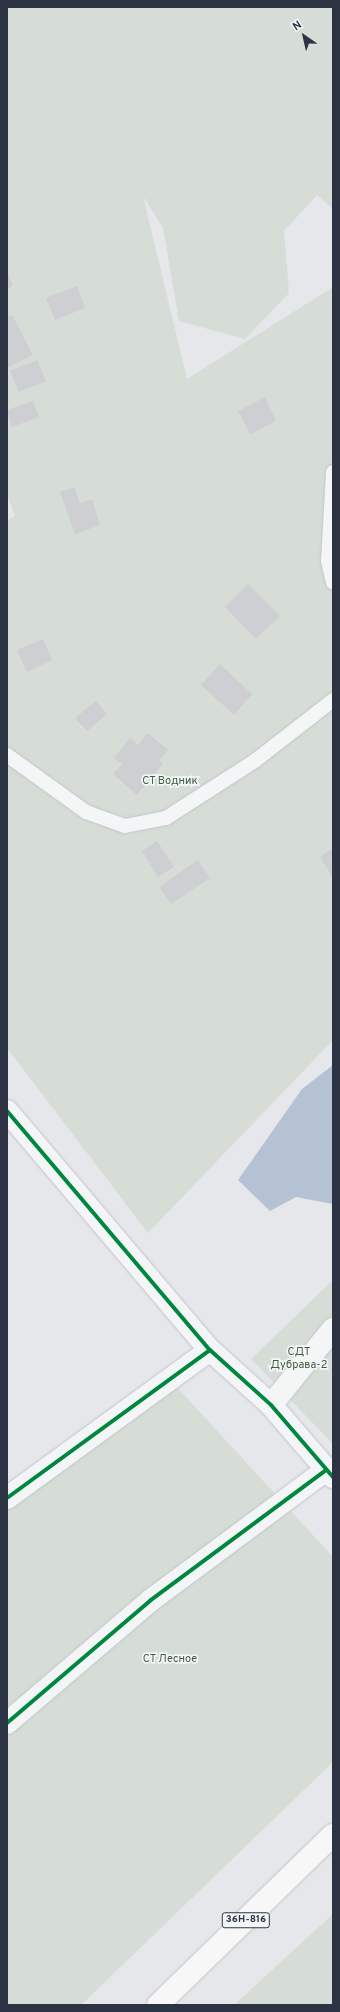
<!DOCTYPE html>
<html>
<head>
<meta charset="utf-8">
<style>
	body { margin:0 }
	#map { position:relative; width:340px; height:2012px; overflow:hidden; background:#e5e7ea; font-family:Overpass,sans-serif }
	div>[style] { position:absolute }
	.green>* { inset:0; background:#d5ddd6 }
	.water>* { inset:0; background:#b5c2d4 }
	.building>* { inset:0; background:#cdcfd2 }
	.roads { filter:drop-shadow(0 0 1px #c3c5c8) drop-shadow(0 0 1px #c3c5c8) }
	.lane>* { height:14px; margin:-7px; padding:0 7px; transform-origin:7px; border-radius:7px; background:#f4f5f6 }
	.street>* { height:22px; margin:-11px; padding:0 11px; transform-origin:11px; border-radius:11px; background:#f4f5f6 }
	.primary>* { height:22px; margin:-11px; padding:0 11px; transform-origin:11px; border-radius:11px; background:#f7f7f8 }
	.cycleway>* { height:4px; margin:-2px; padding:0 2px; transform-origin:2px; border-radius:2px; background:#00873e }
	span { translate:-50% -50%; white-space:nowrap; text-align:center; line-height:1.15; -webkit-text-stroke:3.5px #f3f5f8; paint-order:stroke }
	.shield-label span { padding:1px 3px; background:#f3f5f8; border:1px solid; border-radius:3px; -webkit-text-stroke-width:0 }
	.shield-label { font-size:10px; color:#2c3343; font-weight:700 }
	.park-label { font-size:11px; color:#3e5f39 }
	.frame { position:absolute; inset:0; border:8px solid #2c3343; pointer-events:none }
	.north { position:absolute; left:284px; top:16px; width:40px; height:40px; -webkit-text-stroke:3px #f3f5f8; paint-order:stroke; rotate:326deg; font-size:11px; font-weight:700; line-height:16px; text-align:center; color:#2c3343 }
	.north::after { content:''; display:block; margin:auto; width:14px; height:18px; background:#2c3343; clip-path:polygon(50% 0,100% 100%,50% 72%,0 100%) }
</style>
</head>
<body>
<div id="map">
	<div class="green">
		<div style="clip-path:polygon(7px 7px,333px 7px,333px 209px,317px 195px,284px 231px,289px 293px,245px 339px,179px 321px,163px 228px,143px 196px,187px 379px,333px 287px,333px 1040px,148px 1233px,7px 1048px,7px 521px,15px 516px,7px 494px)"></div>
		<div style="clip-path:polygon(333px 1280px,333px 1444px,251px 1359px)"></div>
		<div style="clip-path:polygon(175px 1385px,333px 1557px,333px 1762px,81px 2005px,7px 2005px,7px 1500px)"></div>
		<div style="clip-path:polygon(333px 1914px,333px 2005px,234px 2005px)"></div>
	</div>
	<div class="water">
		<div style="clip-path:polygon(333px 1065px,333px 1204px,296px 1197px,270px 1211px,238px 1180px,302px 1089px)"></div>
	</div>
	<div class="building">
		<div style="clip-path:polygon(7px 272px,13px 286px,7px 289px)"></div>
		<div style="clip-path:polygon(77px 286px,85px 308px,55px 320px,46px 298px)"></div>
		<div style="clip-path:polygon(12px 315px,33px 355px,7px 368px,7px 317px)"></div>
		<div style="clip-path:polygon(37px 360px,46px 381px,19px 392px,10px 371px)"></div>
		<div style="clip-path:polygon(265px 397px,276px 421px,250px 434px,238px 411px)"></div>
		<div style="clip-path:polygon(33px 401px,39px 417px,12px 427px,7px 410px)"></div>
		<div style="clip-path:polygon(74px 487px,80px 503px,92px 499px,100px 525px,75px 534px,60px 492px)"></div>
		<div style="clip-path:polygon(248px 584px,280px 616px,256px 639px,225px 607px)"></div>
		<div style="clip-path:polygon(43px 639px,52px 660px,27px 672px,17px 650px)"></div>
		<div style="clip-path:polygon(220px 664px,252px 694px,234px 715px,201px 685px)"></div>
		<div style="clip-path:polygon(96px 701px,107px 714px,87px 731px,75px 718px)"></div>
		<div style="clip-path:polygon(148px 733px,168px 750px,159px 761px,163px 764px,137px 795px,113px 774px,122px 764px,114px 758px,130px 738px,138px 745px)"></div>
		<div style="clip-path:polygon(157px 841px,174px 867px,158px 877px,142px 851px)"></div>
		<div style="clip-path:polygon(333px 848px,333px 878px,320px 857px)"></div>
		<div style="clip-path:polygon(198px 860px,210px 878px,171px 904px,159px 887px)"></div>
	</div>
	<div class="roads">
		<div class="lane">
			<div style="left:333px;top:472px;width:89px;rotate:93.2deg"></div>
			<div style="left:328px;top:561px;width:22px;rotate:77deg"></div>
			<div style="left:7px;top:755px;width:97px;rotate:35.8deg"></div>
			<div style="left:86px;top:812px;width:41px;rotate:19.7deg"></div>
			<div style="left:125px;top:826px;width:42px;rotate:-11deg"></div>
			<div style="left:166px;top:818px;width:107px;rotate:-32.8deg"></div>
			<div style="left:256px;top:760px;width:98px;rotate:-37.9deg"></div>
		</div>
		<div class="street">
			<div style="left:7px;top:1111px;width:314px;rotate:49.7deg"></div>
			<div style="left:210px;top:1350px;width:82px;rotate:42deg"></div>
			<div style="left:271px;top:1405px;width:95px;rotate:49.3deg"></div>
			<div style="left:271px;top:1405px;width:98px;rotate:-50.8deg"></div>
			<div style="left:7px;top:1498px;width:251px;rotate:-36.1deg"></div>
			<div style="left:7px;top:1723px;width:189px;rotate:-40.5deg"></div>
			<div style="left:151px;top:1600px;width:218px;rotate:-36.6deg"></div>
		</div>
		<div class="primary">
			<div style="left:158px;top:2005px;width:244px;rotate:-44.2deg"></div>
		</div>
	</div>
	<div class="cycleway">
		<div style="left:7px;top:1111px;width:314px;rotate:49.7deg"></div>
		<div style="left:210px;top:1350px;width:82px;rotate:42deg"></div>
		<div style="left:271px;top:1405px;width:95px;rotate:49.3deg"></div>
		<div style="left:7px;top:1498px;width:251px;rotate:-36.1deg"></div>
		<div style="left:7px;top:1723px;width:189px;rotate:-40.5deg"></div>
		<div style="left:151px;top:1600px;width:218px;rotate:-36.6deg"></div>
	</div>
	<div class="shield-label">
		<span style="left:246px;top:1920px">36Н-816</span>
	</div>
	<div class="park-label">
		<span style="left:170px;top:781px">СТ Водник</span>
		<span style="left:299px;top:1359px">СДТ<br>Дубрава-2</span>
		<span style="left:170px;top:1659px">СТ Лесное</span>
	</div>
	<div class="frame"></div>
	<div class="north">N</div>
</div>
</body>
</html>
